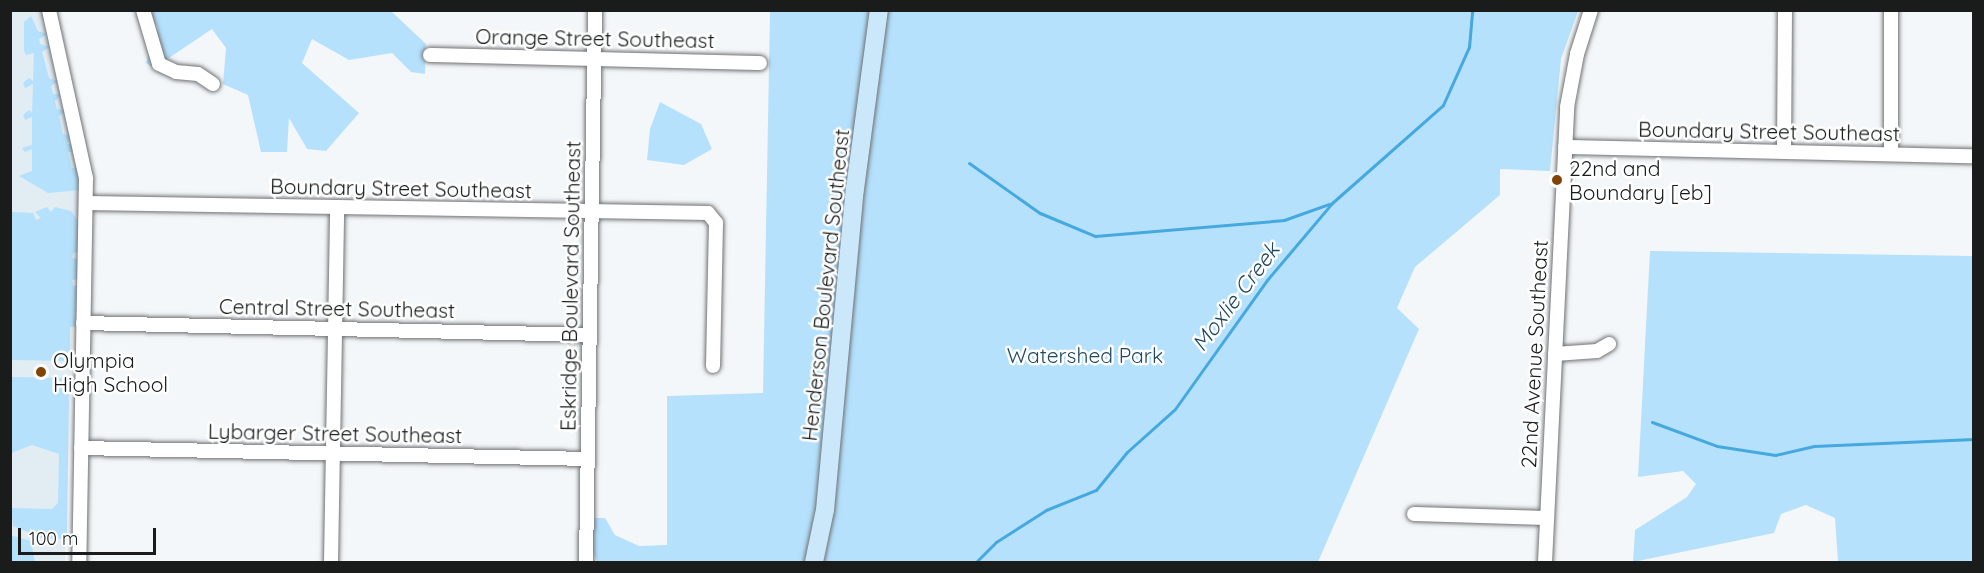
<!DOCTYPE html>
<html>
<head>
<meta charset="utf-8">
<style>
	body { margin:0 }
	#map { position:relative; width:1984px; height:573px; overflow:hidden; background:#f4f7f9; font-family:Quicksand,sans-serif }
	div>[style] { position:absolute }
	.built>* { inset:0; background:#e2ecf3 }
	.green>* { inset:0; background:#b5e1fd }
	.stream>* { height:3px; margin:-1.5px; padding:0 1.5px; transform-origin:1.5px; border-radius:1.5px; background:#45a9e0 }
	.roads { filter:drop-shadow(0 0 2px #707274) drop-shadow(0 0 2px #707274) }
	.minor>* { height:14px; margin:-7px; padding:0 7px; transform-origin:7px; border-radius:7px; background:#fff }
	.major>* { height:18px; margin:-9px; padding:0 9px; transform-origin:9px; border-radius:9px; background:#cbe8fb }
	.dots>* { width:16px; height:16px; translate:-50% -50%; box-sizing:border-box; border:3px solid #fff; border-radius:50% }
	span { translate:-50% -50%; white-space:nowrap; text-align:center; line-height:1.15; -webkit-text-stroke:5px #fff; paint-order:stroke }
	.street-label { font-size:21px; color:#1a1c1c }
	.poi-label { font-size:21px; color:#1a1c1c }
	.left { translate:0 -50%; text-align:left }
	.park-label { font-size:21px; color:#214a61 }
	.water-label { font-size:22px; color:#1f485f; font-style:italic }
	.frame { position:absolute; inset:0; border:12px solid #1a1c1c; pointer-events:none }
	.scale { position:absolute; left:18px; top:528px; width:138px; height:27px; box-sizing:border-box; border:3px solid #1a1c1c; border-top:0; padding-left:8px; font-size:18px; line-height:21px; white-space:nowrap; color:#1a1c1c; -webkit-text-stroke:4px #fff; paint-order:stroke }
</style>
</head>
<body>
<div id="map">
	<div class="built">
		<div style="clip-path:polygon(10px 11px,48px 11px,85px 180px,76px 225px,65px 562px,11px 562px)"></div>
	</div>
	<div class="green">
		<div style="clip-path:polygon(148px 11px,391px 11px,426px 44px,425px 74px,411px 72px,392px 53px,349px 60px,312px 39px,302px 63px,359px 113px,326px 151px,307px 149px,289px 118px,287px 152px,261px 152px,248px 95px,223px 84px,226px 48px,212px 29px,154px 68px,146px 63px,158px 28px)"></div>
		<div style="clip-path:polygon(770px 11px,1578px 11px,1561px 59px,1550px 171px,1500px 169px,1500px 195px,1415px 267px,1397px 308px,1419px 329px,1318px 562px,597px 562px,589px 541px,595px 518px,605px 518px,615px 535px,639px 546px,667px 545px,667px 396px,763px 393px)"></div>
		<div style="clip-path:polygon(31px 16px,38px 31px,47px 34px,39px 39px,40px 44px,50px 47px,42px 52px,49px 78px,58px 81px,51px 86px,53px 94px,62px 94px,55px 101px,57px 109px,68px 111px,59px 116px,63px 134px,72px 136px,67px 144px,74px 144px,74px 152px,68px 152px,72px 168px,80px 167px,81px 190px,48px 193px,19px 176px,32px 171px,32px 149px,25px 152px,22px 148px,32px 145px,32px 117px,25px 120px,23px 115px,29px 110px,32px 113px,33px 84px,25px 88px,23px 83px,29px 78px,33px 81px,34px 53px,26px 55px,24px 51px,24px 22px)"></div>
		<div style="clip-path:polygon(660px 102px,701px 124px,712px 149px,684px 165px,647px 160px,650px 129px)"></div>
		<div style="clip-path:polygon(47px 207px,51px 212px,55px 207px,71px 211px,81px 225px,77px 244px,82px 252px,73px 253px,72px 258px,81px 259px,82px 278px,72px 280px,73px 286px,82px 285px,81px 304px,77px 306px,80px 326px,70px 327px,70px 361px,11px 360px,11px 212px,33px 213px,36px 220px,41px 218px,35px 212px)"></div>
		<div style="clip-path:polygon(1650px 251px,1973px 256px,1973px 562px,1838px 562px,1835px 518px,1806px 505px,1781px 514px,1774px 533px,1633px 562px,1635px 530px,1687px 497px,1696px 484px,1683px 471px,1638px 477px)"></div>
		<div style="clip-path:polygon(11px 377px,69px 378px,67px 539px,42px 538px,13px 526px,11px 508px,52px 509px,58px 503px,59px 454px,32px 445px,11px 453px)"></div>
		<div style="clip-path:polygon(10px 535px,31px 541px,35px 562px,11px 562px)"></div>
	</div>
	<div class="stream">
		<div style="left:969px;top:163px;width:87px;rotate:35.2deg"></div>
		<div style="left:1040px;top:213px;width:60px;rotate:22.7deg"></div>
		<div style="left:1095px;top:236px;width:190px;rotate:-4.8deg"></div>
		<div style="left:1284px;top:220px;width:48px;rotate:-19.6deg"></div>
		<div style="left:1652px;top:422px;width:69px;rotate:20.3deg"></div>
		<div style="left:1717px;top:446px;width:59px;rotate:8.8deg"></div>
		<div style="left:1775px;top:455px;width:40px;rotate:-13deg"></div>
		<div style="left:1814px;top:446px;width:160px;rotate:-2.5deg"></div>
		<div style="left:976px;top:562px;width:28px;rotate:-45deg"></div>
		<div style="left:996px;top:542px;width:59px;rotate:-32.6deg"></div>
		<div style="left:1046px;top:510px;width:54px;rotate:-21.8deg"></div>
		<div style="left:1096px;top:490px;width:49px;rotate:-50.8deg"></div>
		<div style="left:1127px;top:452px;width:64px;rotate:-41.9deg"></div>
		<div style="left:1175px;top:409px;width:158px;rotate:-54.5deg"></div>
		<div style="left:1267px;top:280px;width:101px;rotate:-49.8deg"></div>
		<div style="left:1332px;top:203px;width:148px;rotate:-41.4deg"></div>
		<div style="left:1443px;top:105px;width:64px;rotate:-65.9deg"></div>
		<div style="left:1469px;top:47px;width:37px;rotate:-85deg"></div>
	</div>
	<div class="roads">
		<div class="minor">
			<div style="left:49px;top:10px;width:172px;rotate:77.6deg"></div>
			<div style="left:86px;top:178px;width:384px;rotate:91deg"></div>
			<div style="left:143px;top:10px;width:56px;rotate:73.5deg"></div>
			<div style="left:159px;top:64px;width:19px;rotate:25deg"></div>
			<div style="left:176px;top:72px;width:22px;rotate:5deg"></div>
			<div style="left:198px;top:74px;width:18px;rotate:34deg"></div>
			<div style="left:430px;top:55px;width:330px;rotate:1.4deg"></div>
			<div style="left:1565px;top:147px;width:409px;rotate:1.3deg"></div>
			<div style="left:1784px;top:152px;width:142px;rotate:-89.6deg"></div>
			<div style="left:1891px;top:154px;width:144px;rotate:-90deg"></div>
			<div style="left:86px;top:203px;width:622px;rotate:0.92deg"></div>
			<div style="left:708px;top:213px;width:13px;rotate:51deg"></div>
			<div style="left:716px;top:223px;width:143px;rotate:91.2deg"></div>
			<div style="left:83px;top:323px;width:507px;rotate:1.36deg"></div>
			<div style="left:1555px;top:354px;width:42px;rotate:-4.1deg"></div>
			<div style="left:1597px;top:351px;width:14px;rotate:-30deg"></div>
			<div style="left:81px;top:448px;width:507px;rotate:1.24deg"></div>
			<div style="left:1414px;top:514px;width:133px;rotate:1.7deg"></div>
			<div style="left:331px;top:562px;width:355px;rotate:-89deg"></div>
			<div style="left:586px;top:562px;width:552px;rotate:-89.07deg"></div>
			<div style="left:1545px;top:562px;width:456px;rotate:-87.2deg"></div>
			<div style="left:1567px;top:107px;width:54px;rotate:-79.3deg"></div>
			<div style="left:1577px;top:54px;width:46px;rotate:-72.3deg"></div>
		</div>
		<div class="major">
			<div style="left:814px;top:562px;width:53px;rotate:-78.1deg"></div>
			<div style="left:825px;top:510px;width:322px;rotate:-84.7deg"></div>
			<div style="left:855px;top:189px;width:181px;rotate:-82.4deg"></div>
		</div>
	</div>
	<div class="dots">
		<div style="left:1557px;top:180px;background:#824304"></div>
		<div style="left:41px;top:372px;background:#824304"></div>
	</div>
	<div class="street-label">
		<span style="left:595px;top:38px;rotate:1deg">Orange Street Southeast</span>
		<span style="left:1769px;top:131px;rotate:1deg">Boundary Street Southeast</span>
		<span style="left:401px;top:188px;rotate:1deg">Boundary Street Southeast</span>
		<span style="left:825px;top:285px;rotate:-84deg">Henderson Boulevard Southeast</span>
		<span style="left:570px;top:286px;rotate:-89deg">Eskridge Boulevard Southeast</span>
		<span style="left:337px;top:308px;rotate:1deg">Central Street Southeast</span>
		<span style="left:1534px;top:354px;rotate:-87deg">22nd Avenue Southeast</span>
		<span style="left:335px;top:433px;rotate:1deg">Lybarger Street Southeast</span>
	</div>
	<div class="poi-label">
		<span class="left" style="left:1569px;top:180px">22nd and<br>Boundary [eb]</span>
		<span class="left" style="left:53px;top:372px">Olympia<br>High School</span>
	</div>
	<div class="park-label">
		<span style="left:1085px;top:355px">Watershed Park</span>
	</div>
	<div class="water-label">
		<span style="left:1236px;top:297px;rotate:-53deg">Moxlie Creek</span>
	</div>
	<div class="frame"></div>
	<div class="scale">100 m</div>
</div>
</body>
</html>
